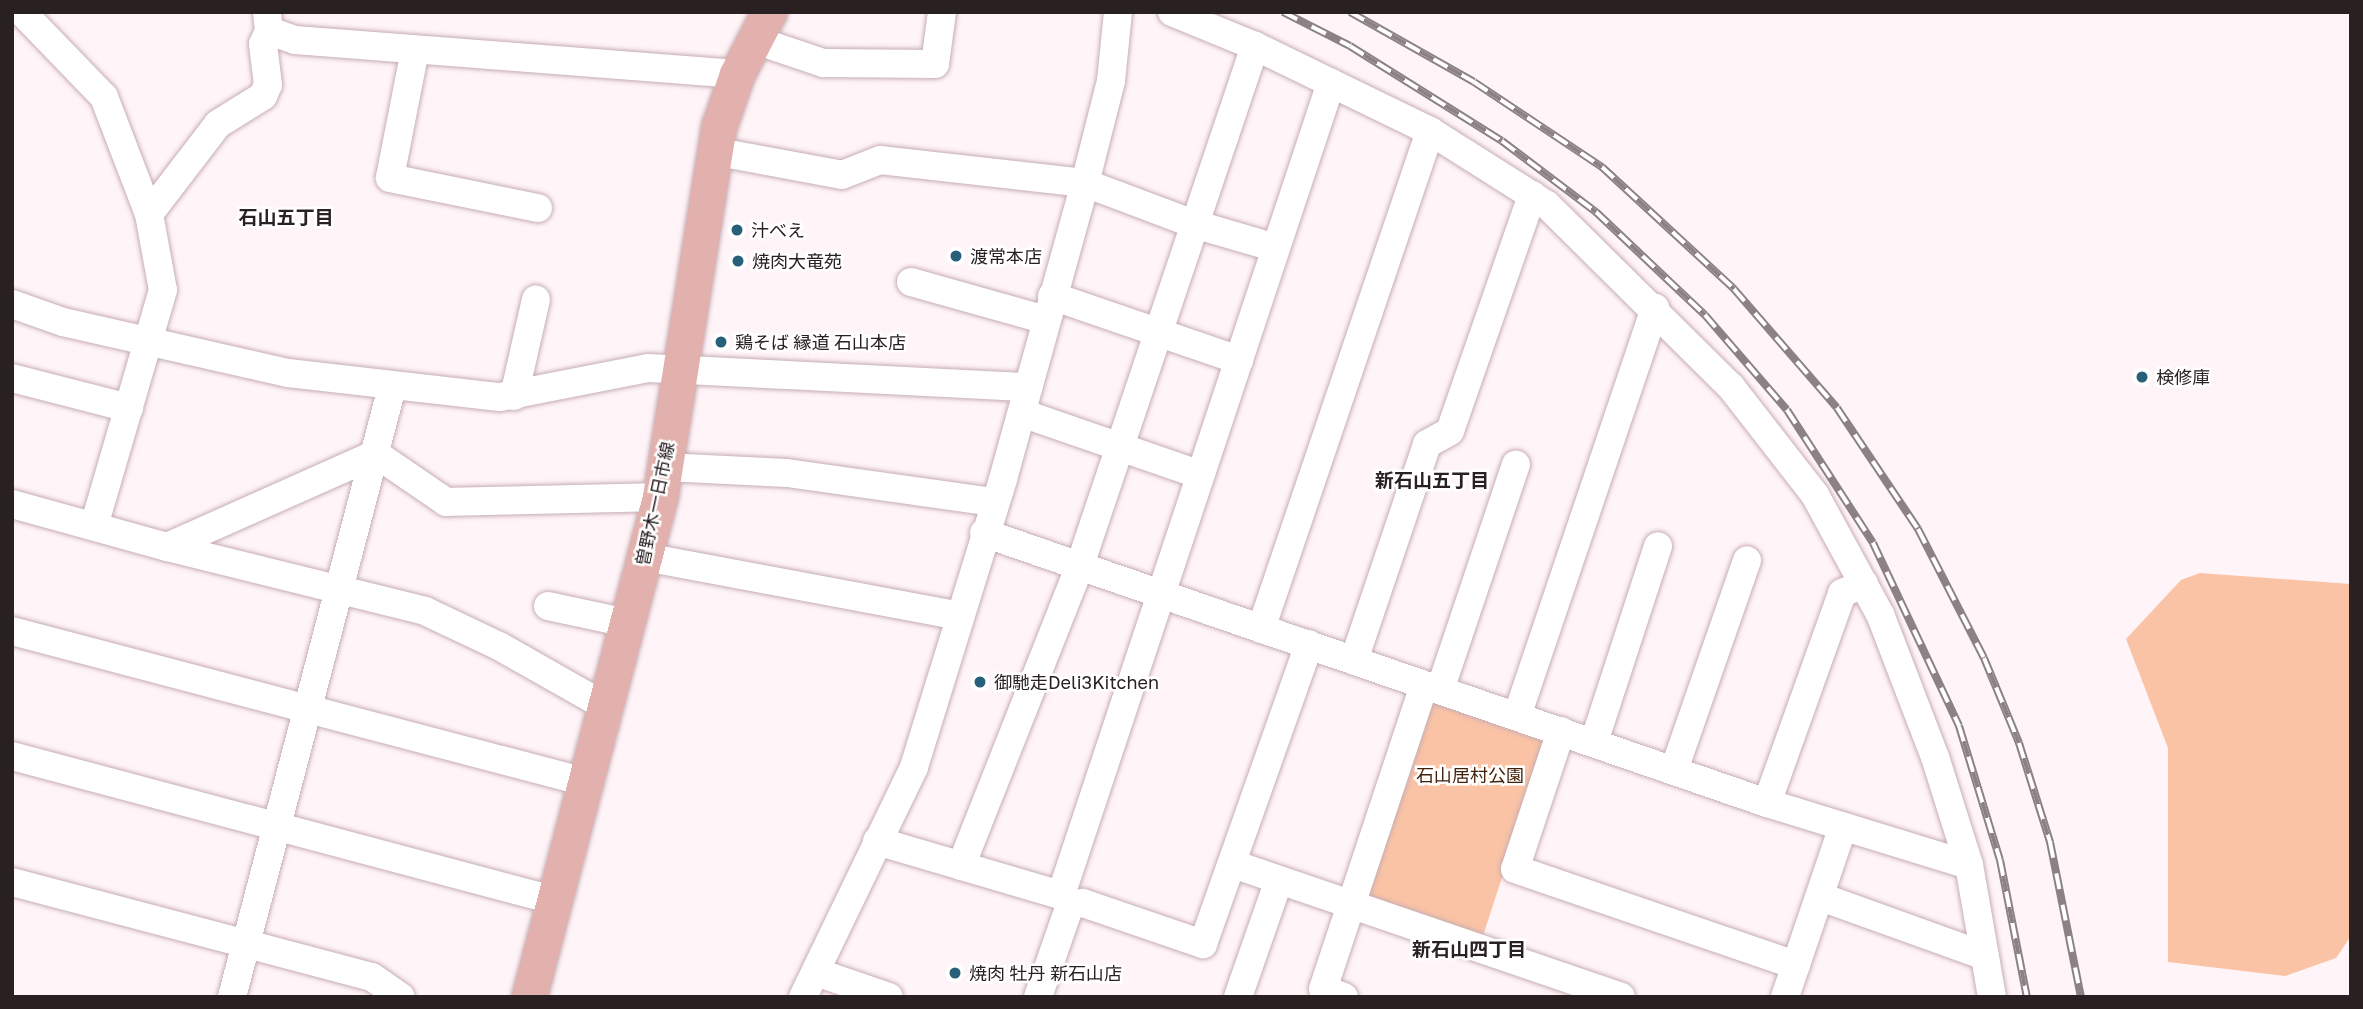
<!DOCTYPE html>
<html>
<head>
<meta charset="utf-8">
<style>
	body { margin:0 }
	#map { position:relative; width:2363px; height:1009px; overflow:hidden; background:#fff4f7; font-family:"Golos Text","Noto Sans JP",sans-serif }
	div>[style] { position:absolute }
	.green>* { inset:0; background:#fac3a5 }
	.roads { filter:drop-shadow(0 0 2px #c6adb4) drop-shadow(0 0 2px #c6adb4) }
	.minor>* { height:28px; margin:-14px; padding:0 14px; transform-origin:14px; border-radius:14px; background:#fff }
	.major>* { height:35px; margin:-17.5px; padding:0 17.5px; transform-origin:17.5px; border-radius:17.5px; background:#e2b1ad }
	.rail>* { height:8px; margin-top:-4px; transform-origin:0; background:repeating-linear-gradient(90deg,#fff 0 16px,#8c8285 0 32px); box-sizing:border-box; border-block:2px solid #8c8285 }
	.dots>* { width:19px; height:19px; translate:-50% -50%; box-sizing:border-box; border:4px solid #fff; border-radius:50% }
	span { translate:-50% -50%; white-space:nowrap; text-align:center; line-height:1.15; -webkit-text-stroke:5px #fff; paint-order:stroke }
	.poi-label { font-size:18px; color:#292022 }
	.left { translate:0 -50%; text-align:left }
	.street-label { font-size:18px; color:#292022 }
	.park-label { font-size:18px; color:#44210a }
	.neighbourhood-label { font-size:19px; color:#292022; font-weight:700 }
	.frame { position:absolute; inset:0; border:14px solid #292022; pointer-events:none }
</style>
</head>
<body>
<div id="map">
	<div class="green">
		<div style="clip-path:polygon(2200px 573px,2351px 584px,2351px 936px,2336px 958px,2285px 976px,2168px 962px,2168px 748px,2126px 639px,2181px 580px)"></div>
		<div style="clip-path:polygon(1435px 697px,1547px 739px,1481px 942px,1364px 903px,1428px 704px)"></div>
	</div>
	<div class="roads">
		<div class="minor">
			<div style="left:22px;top:12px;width:118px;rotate:46deg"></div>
			<div style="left:104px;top:97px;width:125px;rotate:69deg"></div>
			<div style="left:149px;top:214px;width:77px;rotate:79.6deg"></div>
			<div style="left:163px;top:290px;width:246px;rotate:106.3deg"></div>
			<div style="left:1172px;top:12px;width:90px;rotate:22.3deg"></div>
			<div style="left:1255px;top:46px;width:195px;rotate:25.9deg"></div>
			<div style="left:1430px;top:131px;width:138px;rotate:32.3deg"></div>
			<div style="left:1547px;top:205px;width:259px;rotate:44.7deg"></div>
			<div style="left:1731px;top:387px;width:137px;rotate:52.1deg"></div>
			<div style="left:1815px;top:495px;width:136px;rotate:61.4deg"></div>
			<div style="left:1880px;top:614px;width:153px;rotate:69deg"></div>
			<div style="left:1935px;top:757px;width:113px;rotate:72.5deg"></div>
			<div style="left:269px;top:31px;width:28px;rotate:19deg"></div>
			<div style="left:295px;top:40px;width:443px;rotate:4.4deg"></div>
			<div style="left:755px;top:40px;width:72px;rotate:18.7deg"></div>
			<div style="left:823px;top:63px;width:112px;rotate:0.5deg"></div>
			<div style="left:935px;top:64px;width:52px;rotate:-82.3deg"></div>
			<div style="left:415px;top:50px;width:130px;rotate:101.1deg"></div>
			<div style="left:390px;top:178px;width:151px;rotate:11.5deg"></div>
			<div style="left:713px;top:151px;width:131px;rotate:10.5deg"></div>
			<div style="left:842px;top:175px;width:41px;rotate:-21.5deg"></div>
			<div style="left:880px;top:160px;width:206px;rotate:6.4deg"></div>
			<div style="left:1085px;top:183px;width:116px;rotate:20.6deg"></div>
			<div style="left:1194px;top:224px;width:85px;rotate:16.3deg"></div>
			<div style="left:149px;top:214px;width:113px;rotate:-52.5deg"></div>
			<div style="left:218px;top:124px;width:53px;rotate:-31.9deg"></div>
			<div style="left:263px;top:96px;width:12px;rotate:-66deg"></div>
			<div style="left:268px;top:85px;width:41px;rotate:-97deg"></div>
			<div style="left:263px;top:44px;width:14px;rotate:-65deg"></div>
			<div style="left:269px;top:31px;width:18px;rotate:-96deg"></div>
			<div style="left:911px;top:282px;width:140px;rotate:15.7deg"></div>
			<div style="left:1052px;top:296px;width:198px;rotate:18.9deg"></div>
			<div style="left:12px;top:304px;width:54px;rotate:19.4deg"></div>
			<div style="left:63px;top:322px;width:231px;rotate:12.8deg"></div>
			<div style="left:288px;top:373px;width:213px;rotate:6.5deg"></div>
			<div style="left:500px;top:397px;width:151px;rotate:-11.1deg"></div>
			<div style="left:648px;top:368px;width:381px;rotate:2.9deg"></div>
			<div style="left:12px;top:378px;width:121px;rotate:14.4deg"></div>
			<div style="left:514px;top:396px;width:99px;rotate:-77.2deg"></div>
			<div style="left:1022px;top:413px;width:189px;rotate:19.1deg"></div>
			<div style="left:665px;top:467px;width:122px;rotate:2.8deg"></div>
			<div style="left:787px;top:473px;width:209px;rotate:8deg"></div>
			<div style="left:12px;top:504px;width:161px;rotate:15.5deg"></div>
			<div style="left:167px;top:547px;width:229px;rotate:-24deg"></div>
			<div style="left:376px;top:454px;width:85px;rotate:34.4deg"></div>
			<div style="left:446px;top:502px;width:214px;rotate:-1.3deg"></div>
			<div style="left:984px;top:533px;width:828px;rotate:19.03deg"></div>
			<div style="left:1767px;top:803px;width:211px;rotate:17.1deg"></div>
			<div style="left:1969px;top:865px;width:134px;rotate:80.1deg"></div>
			<div style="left:167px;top:547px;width:266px;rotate:13.9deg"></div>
			<div style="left:425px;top:611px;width:82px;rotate:25.3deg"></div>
			<div style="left:499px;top:646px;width:122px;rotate:29.5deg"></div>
			<div style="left:645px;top:557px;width:320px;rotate:10.6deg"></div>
			<div style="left:548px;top:606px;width:81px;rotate:12.1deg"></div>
			<div style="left:1261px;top:629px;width:526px;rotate:-71.25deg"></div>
			<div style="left:12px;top:631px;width:593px;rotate:14.76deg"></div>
			<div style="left:1354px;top:660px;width:228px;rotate:-71.3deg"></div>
			<div style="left:1427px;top:444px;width:26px;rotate:-29deg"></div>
			<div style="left:1450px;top:431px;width:250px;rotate:-70.8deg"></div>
			<div style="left:1440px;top:690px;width:238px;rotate:-71.4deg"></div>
			<div style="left:1517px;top:716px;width:431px;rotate:-71.3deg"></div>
			<div style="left:1561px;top:731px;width:145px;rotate:108.4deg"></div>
			<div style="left:1515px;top:869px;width:297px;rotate:18.9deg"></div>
			<div style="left:1594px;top:742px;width:206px;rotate:-71.9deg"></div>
			<div style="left:12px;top:756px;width:560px;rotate:14.91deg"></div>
			<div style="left:1674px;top:770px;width:222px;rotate:-70.8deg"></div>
			<div style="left:1767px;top:803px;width:223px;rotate:-70.3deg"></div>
			<div style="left:1842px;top:593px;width:24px;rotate:-22deg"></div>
			<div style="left:877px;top:841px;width:192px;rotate:16.4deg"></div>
			<div style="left:1061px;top:895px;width:13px;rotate:48deg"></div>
			<div style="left:1070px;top:905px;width:13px;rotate:-9deg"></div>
			<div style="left:1083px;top:903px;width:127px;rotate:18.9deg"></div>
			<div style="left:1203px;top:944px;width:318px;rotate:-70.5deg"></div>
			<div style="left:1233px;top:864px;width:410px;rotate:18.9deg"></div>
			<div style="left:961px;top:866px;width:321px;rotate:-68.4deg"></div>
			<div style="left:1079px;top:568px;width:551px;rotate:-71.37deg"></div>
			<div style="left:12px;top:882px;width:372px;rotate:14.8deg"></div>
			<div style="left:372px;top:977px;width:35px;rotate:35deg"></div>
			<div style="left:1061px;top:895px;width:856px;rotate:-71.61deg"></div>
			<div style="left:1821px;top:897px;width:174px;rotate:19.8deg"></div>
			<div style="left:816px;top:972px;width:77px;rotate:18.9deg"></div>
			<div style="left:232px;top:997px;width:631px;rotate:-75.3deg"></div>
			<div style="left:803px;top:997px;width:255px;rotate:-64.2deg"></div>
			<div style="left:914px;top:767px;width:301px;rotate:-72.8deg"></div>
			<div style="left:1003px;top:479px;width:307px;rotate:-74.5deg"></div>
			<div style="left:1085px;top:183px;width:105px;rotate:-75.7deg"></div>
			<div style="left:1111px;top:81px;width:69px;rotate:-84.2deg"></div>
			<div style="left:1038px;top:997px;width:97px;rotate:-70.8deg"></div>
			<div style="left:1238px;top:997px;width:124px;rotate:-70.7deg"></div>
			<div style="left:1344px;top:997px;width:22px;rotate:-159deg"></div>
			<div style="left:1323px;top:989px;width:320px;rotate:-71.6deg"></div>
			<div style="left:1785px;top:997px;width:180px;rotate:-71.2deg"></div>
		</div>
		<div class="major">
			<div style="left:529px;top:997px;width:517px;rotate:-75.32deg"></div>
			<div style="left:660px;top:497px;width:376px;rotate:-81deg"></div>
			<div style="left:719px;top:126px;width:55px;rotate:-70.9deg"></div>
			<div style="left:737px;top:74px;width:70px;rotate:-62.7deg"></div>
		</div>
	</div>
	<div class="rail">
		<div style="left:1283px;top:12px;width:75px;rotate:26.9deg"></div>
		<div style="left:1350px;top:46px;width:179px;rotate:32deg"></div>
		<div style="left:1502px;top:141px;width:118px;rotate:37.1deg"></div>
		<div style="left:1596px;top:212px;width:150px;rotate:43.4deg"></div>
		<div style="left:1705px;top:315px;width:125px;rotate:49.2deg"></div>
		<div style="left:1787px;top:410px;width:158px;rotate:57.1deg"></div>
		<div style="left:1873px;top:543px;width:202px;rotate:64.8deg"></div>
		<div style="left:1959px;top:726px;width:140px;rotate:73deg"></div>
		<div style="left:2000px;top:860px;width:140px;rotate:78.9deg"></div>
		<div style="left:1350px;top:12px;width:142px;rotate:29.4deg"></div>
		<div style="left:1474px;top:82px;width:154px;rotate:33.6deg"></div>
		<div style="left:1602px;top:167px;width:180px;rotate:42.7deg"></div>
		<div style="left:1734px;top:289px;width:157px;rotate:49.1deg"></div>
		<div style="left:1837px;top:408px;width:146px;rotate:56.2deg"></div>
		<div style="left:1918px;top:529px;width:145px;rotate:62.9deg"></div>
		<div style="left:1984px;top:658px;width:92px;rotate:67.6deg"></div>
		<div style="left:2019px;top:743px;width:104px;rotate:72.6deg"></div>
		<div style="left:2050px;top:842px;width:158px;rotate:78.7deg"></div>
	</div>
	<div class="dots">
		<div style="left:737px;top:230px;background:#28607a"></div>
		<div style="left:956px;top:256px;background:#28607a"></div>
		<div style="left:738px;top:261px;background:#28607a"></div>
		<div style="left:721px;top:342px;background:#28607a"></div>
		<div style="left:2142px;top:377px;background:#28607a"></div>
		<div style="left:980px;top:682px;background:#28607a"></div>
		<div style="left:955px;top:973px;background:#28607a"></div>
	</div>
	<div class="poi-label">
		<span class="left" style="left:751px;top:230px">汁べえ</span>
		<span class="left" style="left:970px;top:256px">渡常本店</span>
		<span class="left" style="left:752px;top:261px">焼肉大竜苑</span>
		<span class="left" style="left:735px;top:342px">鶏そば 縁道 石山本店</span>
		<span class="left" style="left:2156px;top:377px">検修庫</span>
		<span class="left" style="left:994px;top:682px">御馳走Deli3Kitchen</span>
		<span class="left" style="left:969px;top:973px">焼肉 牡丹 新石山店</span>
	</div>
	<div class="street-label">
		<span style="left:655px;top:504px;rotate:-78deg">曽野木一日市線</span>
	</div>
	<div class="park-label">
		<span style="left:1470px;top:775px">石山居村公園</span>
	</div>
	<div class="neighbourhood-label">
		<span style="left:286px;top:217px">石山五丁目</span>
		<span style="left:1432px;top:480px">新石山五丁目</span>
		<span style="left:1469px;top:949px">新石山四丁目</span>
	</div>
	<div class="frame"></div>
</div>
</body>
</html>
